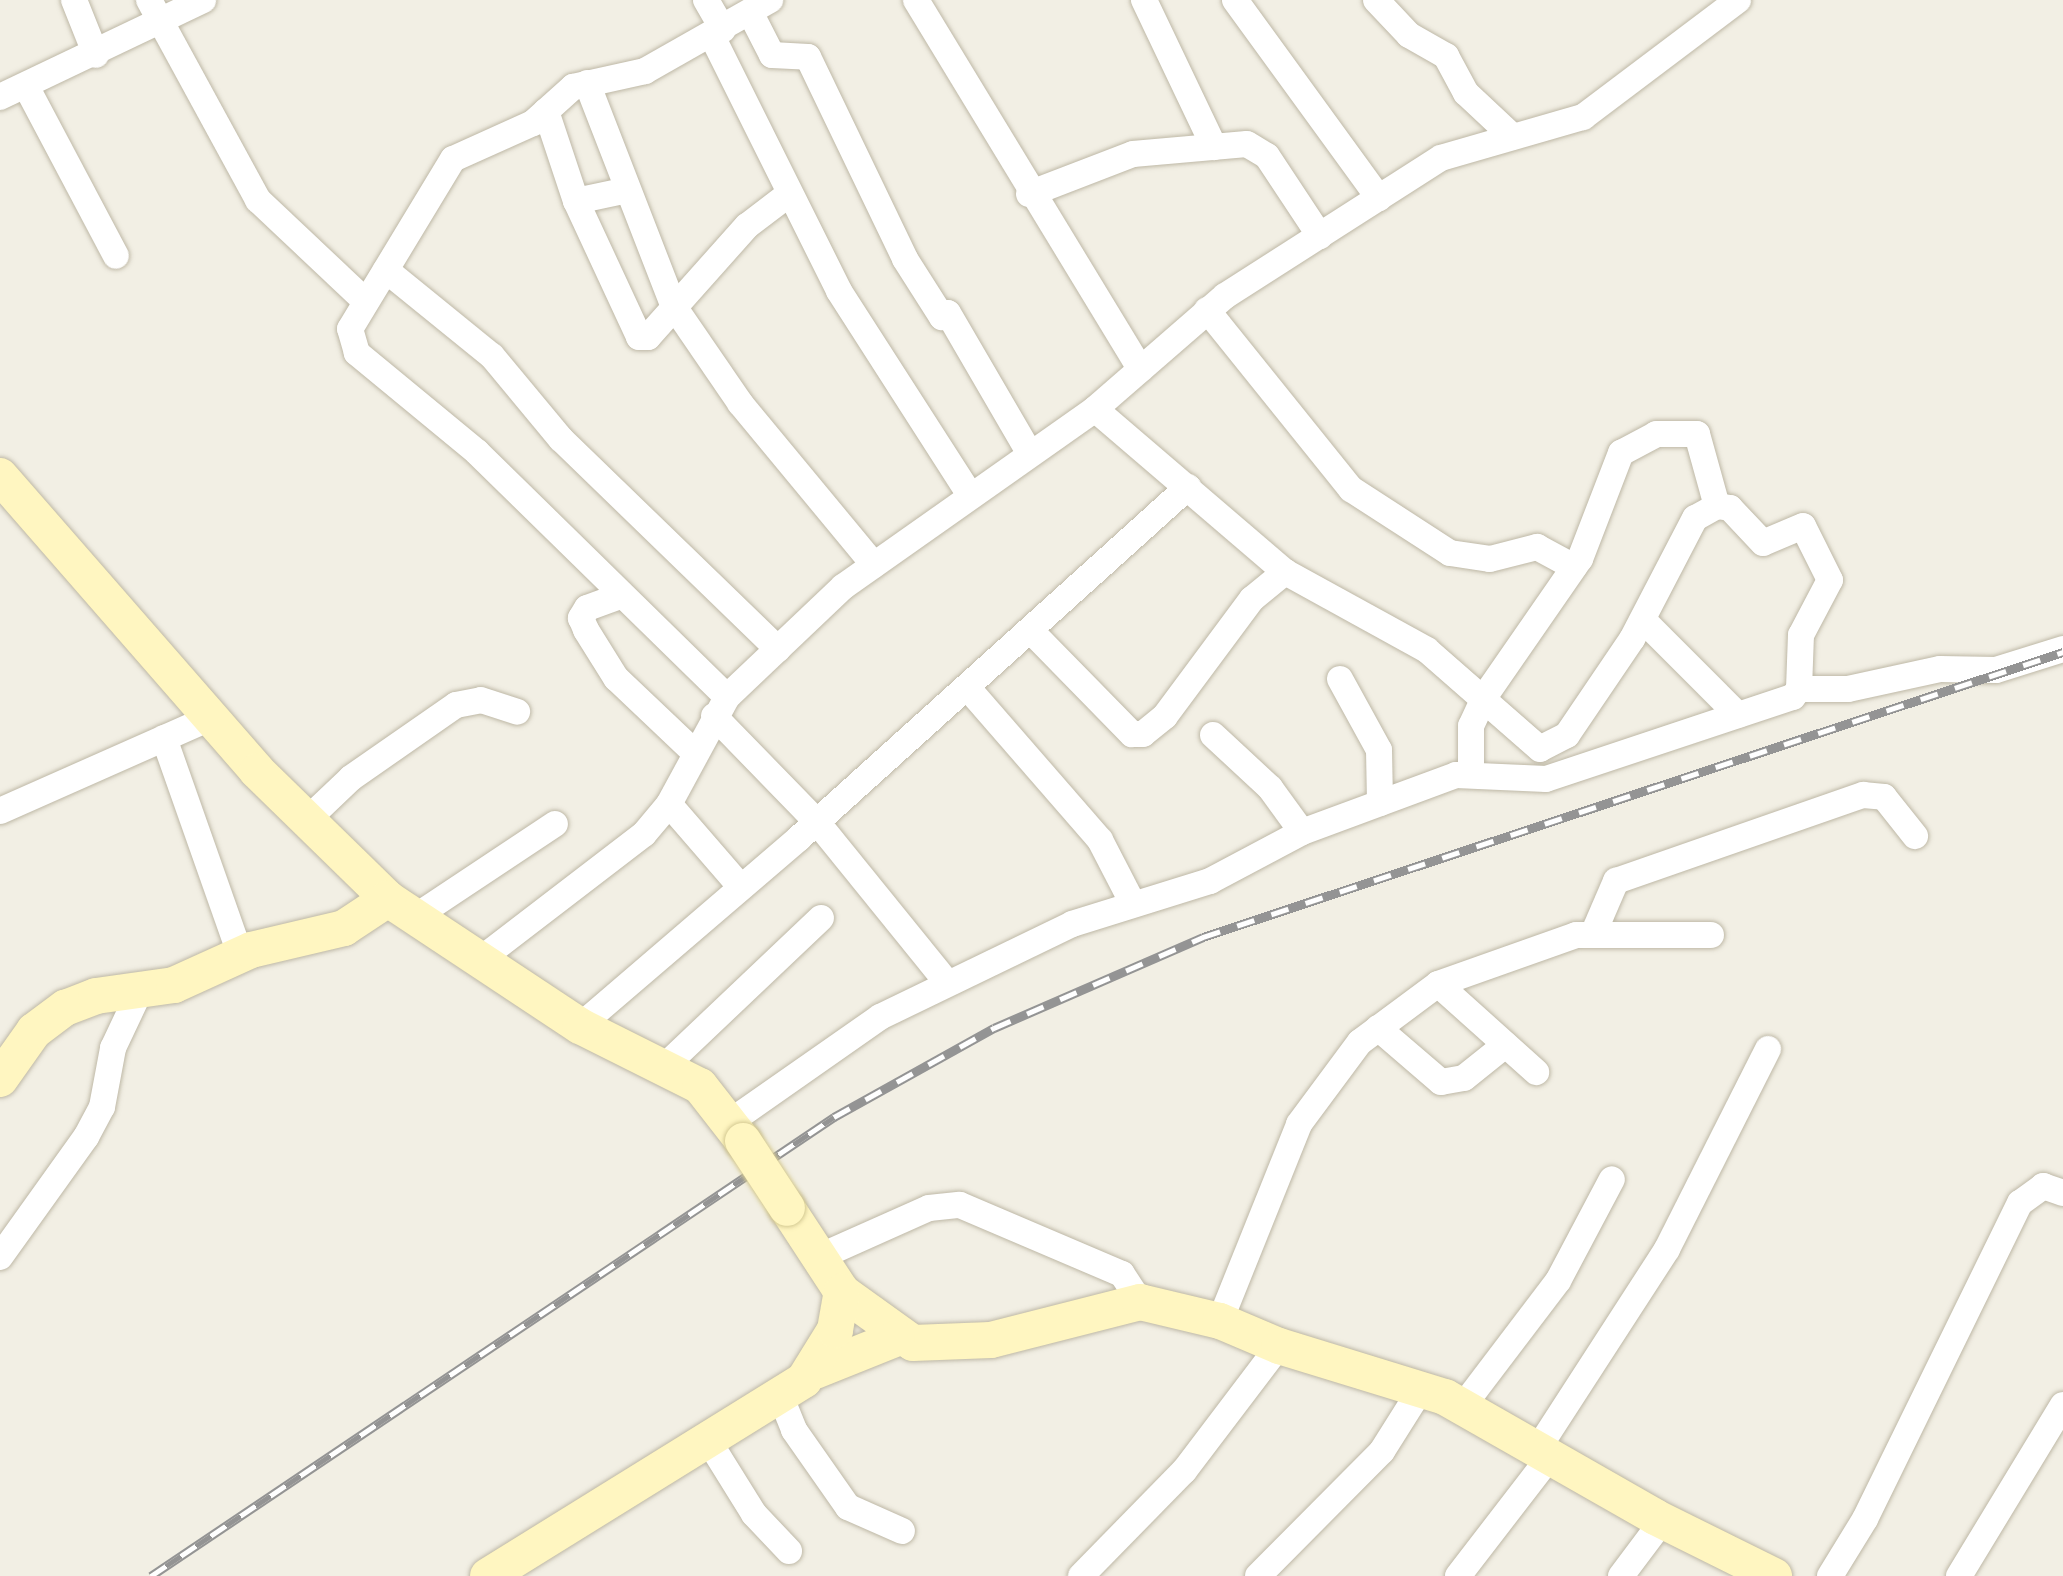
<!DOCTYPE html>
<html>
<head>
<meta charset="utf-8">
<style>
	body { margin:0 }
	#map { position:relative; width:2063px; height:1576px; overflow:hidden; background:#f2efe4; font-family:Poppins,sans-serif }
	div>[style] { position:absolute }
	.roads { filter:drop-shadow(0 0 2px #beb8a6) drop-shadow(0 0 2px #beb8a6) }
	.street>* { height:26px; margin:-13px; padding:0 13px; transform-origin:13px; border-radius:13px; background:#fff }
	.secondary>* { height:36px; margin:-18px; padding:0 18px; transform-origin:18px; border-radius:18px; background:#fff6c1 }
	.rail>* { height:9px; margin-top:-4.5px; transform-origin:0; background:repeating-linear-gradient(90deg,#fff 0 18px,#949494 0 36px); box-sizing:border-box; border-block:2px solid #949494 }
	.bridges { filter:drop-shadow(0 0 2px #d4c992) drop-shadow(0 0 2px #d4c992) }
	.secondary-bridge>* { height:36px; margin:-18px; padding:0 18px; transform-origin:18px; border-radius:18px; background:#fff6c1 }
	span { translate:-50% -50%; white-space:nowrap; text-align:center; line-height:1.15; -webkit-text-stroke:7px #fff; paint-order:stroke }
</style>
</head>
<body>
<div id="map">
	<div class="roads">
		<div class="street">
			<div style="left:74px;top:0;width:59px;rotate:68.2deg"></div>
			<div style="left:149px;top:0;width:228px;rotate:61.4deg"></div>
			<div style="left:258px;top:200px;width:147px;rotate:43.3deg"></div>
			<div style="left:706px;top:0;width:34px;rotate:60deg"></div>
			<div style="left:916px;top:0;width:432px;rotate:58.7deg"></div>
			<div style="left:1144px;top:0;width:163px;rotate:64.5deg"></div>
			<div style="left:1235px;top:0;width:245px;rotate:54deg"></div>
			<div style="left:1376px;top:0;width:48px;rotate:46.7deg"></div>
			<div style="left:1409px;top:35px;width:43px;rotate:29.6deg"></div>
			<div style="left:1446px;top:56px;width:42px;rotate:61.6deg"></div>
			<div style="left:1466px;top:93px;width:64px;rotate:43.1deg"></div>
			<div style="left:751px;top:14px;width:46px;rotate:62.9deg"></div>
			<div style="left:772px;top:55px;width:36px;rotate:3deg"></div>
			<div style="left:808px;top:57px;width:224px;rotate:64.3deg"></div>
			<div style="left:905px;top:259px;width:69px;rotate:57.5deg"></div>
			<div style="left:942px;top:317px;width:7px;rotate:-34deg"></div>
			<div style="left:948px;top:313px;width:163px;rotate:59.8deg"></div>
			<div style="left:712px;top:36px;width:285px;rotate:63.5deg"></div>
			<div style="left:839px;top:291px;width:242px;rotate:57.3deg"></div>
			<div style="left:587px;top:83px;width:238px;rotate:68.8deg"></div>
			<div style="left:673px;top:305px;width:119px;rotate:55.6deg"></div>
			<div style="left:740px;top:403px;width:210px;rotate:50.4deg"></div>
			<div style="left:26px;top:86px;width:192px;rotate:62.1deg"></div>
			<div style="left:0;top:97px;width:225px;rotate:-25.5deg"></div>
			<div style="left:546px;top:111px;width:95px;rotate:71.6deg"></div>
			<div style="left:576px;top:201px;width:150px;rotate:65.1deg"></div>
			<div style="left:639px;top:337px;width:9px"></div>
			<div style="left:648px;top:337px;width:149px;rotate:-48.3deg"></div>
			<div style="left:747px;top:226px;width:53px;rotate:-37.3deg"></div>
			<div style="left:1029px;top:194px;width:111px;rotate:-21deg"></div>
			<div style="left:1133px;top:154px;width:114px;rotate:-5deg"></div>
			<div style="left:1247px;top:144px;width:23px;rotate:31deg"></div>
			<div style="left:1267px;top:156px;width:96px;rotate:56.5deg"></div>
			<div style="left:576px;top:201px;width:53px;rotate:-11.9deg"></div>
			<div style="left:386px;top:270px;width:136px;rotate:39.1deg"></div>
			<div style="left:492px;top:356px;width:108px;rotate:50.3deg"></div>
			<div style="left:561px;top:439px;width:302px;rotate:44.1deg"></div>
			<div style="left:1207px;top:310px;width:230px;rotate:51.2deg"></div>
			<div style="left:1351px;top:489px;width:118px;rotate:32.9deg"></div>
			<div style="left:1450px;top:553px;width:40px;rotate:8.5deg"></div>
			<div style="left:1490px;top:559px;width:49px;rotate:-14.3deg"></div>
			<div style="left:1537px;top:547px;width:42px;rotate:28.4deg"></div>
			<div style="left:620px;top:596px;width:35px;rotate:160deg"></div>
			<div style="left:587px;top:608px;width:12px;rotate:121deg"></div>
			<div style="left:581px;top:618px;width:13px;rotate:67deg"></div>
			<div style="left:586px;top:630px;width:57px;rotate:58deg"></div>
			<div style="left:616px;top:678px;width:109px;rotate:43.5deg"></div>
			<div style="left:1643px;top:620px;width:134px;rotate:45deg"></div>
			<div style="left:1030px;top:630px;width:146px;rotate:45.6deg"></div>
			<div style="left:1132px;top:734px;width:11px"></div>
			<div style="left:1143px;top:734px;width:28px;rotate:-39deg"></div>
			<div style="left:1165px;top:716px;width:146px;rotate:-53.4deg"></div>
			<div style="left:1252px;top:599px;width:43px;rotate:-39.3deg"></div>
			<div style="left:1340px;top:679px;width:81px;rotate:61.2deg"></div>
			<div style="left:1379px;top:750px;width:53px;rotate:88.9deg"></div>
			<div style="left:967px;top:687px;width:203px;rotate:49deg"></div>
			<div style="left:1100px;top:840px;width:72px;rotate:62.7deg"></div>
			<div style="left:1799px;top:689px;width:49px"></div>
			<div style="left:1848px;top:689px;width:94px;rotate:-12.3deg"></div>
			<div style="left:1940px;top:669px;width:56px;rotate:1deg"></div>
			<div style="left:1996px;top:670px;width:70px;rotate:-17.4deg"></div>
			<div style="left:727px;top:697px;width:350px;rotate:-135.6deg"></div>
			<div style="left:477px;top:452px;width:156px;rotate:-140.5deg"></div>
			<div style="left:357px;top:353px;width:25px;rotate:-106deg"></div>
			<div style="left:350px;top:329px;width:199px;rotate:-58.8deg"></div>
			<div style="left:453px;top:159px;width:88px;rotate:-24.2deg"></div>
			<div style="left:533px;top:123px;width:54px;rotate:-42deg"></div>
			<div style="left:573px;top:87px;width:74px;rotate:-12.5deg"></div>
			<div style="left:645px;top:71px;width:144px;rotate:-29.6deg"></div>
			<div style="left:714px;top:716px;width:148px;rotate:45.8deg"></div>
			<div style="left:817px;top:822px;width:203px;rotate:51deg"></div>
			<div style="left:1213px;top:735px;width:78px;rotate:42.9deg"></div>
			<div style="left:1270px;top:788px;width:54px;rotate:54deg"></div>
			<div style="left:164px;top:738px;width:229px;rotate:70.6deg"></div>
			<div style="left:1471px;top:772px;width:46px;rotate:-90deg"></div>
			<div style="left:1471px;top:726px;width:33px;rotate:-65deg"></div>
			<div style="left:1485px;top:696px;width:167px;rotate:-55.3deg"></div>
			<div style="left:1580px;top:559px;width:114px;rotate:-68.9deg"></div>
			<div style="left:1621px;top:453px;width:40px;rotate:-28deg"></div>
			<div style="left:1656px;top:434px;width:41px"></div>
			<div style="left:1697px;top:434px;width:75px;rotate:74.5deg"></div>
			<div style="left:669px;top:804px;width:110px;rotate:49.1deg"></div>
			<div style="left:0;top:811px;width:232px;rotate:-23.9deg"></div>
			<div style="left:308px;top:819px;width:59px;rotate:-43.6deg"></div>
			<div style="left:351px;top:778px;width:128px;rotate:-34.8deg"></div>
			<div style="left:456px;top:705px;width:25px;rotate:-11deg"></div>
			<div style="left:481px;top:700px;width:38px;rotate:18deg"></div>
			<div style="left:415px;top:917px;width:168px;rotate:-33.6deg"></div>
			<div style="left:1594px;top:932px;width:56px;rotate:-66.7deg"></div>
			<div style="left:1616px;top:881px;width:262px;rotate:-19.2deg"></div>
			<div style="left:1863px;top:795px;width:21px;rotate:5deg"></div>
			<div style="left:1884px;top:797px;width:50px;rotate:51.5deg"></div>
			<div style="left:481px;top:959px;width:205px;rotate:-37.5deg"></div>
			<div style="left:644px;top:834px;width:39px;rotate:-50deg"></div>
			<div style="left:669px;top:804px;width:122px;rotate:-61.5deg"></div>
			<div style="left:727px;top:697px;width:160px;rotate:-43.5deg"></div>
			<div style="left:843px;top:587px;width:309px;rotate:-35.2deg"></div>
			<div style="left:1095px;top:409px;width:172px;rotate:-41deg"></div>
			<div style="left:1225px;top:296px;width:256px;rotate:-32.6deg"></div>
			<div style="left:1441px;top:158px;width:148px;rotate:-16.1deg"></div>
			<div style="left:1583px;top:117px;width:194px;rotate:-37deg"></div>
			<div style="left:1438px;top:984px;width:132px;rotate:41.9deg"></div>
			<div style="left:580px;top:1026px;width:289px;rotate:-40.6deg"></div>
			<div style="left:799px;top:838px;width:524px;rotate:-42.06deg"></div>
			<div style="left:1378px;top:1028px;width:83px;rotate:40.6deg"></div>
			<div style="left:1441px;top:1082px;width:23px;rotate:-10deg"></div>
			<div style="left:1464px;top:1078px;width:53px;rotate:-38.8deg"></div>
			<div style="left:665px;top:1066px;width:215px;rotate:-43.5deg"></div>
			<div style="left:730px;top:1122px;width:183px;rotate:-35deg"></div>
			<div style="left:880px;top:1017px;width:213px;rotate:-25.8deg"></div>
			<div style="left:1072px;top:924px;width:145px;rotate:-17.3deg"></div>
			<div style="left:1210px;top:881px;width:104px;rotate:-28deg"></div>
			<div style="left:1302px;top:832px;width:164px;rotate:-20.3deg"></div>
			<div style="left:1456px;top:775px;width:90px;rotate:2.5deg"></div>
			<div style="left:1546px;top:779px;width:260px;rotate:-18.4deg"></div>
			<div style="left:1793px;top:697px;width:10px;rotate:-53deg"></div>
			<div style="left:1799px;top:689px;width:54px;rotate:-87.9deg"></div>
			<div style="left:1801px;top:635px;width:62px;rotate:-62.2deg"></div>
			<div style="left:1830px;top:580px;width:60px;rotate:-116.6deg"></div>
			<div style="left:1803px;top:526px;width:43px;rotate:157deg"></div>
			<div style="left:1763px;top:543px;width:48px;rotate:-133.3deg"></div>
			<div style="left:1730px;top:508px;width:13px;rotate:-171deg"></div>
			<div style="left:1717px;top:506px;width:25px;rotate:151deg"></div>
			<div style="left:1695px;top:518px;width:136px;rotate:117.5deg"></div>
			<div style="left:1632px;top:639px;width:116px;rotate:124.1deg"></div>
			<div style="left:1567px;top:735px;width:30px;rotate:153deg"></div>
			<div style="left:1540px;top:749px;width:150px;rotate:-138.8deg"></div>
			<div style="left:1427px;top:650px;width:162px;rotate:-151.2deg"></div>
			<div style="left:1285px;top:572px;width:250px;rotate:-139.4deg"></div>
			<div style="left:0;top:1257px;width:148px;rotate:-54.4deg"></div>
			<div style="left:86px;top:1137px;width:34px;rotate:-62deg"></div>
			<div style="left:102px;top:1107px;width:60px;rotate:-79.4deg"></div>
			<div style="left:113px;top:1048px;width:63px;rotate:-64.7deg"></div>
			<div style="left:819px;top:1257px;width:120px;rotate:-24deg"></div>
			<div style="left:929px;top:1208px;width:31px;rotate:-6deg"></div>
			<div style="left:960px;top:1205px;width:176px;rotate:23.1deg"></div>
			<div style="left:1122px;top:1274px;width:33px;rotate:57deg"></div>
			<div style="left:1220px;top:1321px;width:212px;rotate:-68.1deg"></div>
			<div style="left:1299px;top:1124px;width:102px;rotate:-53.4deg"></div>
			<div style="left:1360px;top:1042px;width:97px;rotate:-36.6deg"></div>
			<div style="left:1438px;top:984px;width:146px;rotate:-19.5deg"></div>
			<div style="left:1576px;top:935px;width:135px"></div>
			<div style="left:780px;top:1395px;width:38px;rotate:68deg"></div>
			<div style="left:794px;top:1430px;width:94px;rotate:55deg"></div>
			<div style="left:848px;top:1507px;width:59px;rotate:24deg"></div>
			<div style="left:1463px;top:1406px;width:157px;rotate:-52.8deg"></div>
			<div style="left:1558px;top:1281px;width:115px;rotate:-62.1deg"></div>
			<div style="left:708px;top:1440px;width:87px;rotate:58.1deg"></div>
			<div style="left:754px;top:1514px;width:51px;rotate:46.6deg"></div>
			<div style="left:1539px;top:1447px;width:236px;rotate:-57.1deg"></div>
			<div style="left:1667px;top:1249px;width:224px;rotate:-63.2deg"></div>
			<div style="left:1081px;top:1576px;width:147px;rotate:-45.6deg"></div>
			<div style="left:1184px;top:1471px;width:157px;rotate:-52.8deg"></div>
			<div style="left:1258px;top:1576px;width:176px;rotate:-45.2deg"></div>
			<div style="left:1382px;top:1451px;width:73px;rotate:-57.8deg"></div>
			<div style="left:1458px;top:1576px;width:154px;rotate:-52.4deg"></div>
			<div style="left:1621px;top:1576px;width:70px;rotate:-53.1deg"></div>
			<div style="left:1830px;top:1576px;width:67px;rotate:-58.4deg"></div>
			<div style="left:1865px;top:1519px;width:352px;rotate:-63.9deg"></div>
			<div style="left:2020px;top:1203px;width:29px;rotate:-36deg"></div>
			<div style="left:2043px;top:1186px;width:21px;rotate:19deg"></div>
			<div style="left:1959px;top:1576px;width:200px;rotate:-58.7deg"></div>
		</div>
		<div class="secondary">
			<div style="left:0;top:476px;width:391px;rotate:48.9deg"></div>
			<div style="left:257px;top:771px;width:183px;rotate:44.3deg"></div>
			<div style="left:388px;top:899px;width:230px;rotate:33.5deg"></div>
			<div style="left:580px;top:1026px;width:134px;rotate:26.6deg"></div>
			<div style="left:700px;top:1086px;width:70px;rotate:52deg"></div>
			<div style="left:0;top:1079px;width:59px;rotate:-54.7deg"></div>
			<div style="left:34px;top:1031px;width:39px;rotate:-37deg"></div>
			<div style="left:65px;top:1008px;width:33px;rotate:-21deg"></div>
			<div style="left:96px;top:996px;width:79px;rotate:-8deg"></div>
			<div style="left:174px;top:985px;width:85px;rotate:-24.4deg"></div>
			<div style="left:251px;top:950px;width:96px;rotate:-13.3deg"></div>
			<div style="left:344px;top:928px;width:53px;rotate:-33.4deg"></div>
			<div style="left:787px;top:1208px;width:100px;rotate:56.8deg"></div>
			<div style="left:842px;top:1292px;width:87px;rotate:35.7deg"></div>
			<div style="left:913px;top:1343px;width:78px;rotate:-2.2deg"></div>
			<div style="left:991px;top:1340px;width:154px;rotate:-14.3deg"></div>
			<div style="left:1140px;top:1302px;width:82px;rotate:13.4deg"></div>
			<div style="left:1220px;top:1321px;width:64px;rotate:23deg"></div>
			<div style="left:1279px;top:1346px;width:174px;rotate:17.1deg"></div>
			<div style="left:1445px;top:1397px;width:242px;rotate:29.7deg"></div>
			<div style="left:1655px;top:1517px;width:133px;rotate:26.4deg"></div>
			<div style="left:815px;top:1371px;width:88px;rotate:-21.9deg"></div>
			<div style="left:488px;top:1576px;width:372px;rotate:-31.8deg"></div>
			<div style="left:804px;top:1380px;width:59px;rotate:-58.2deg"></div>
			<div style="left:835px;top:1330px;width:39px;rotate:-80deg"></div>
		</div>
	</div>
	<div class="rail">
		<div style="left:151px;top:1576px;width:823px;rotate:-33.9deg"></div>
		<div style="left:834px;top:1117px;width:183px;rotate:-29.1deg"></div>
		<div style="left:994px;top:1028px;width:228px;rotate:-23.5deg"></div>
		<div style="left:1203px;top:937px;width:906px;rotate:-18.33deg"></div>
	</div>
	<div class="bridges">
		<div class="secondary-bridge">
			<div style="left:743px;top:1141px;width:80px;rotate:56.7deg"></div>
		</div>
	</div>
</div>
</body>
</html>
